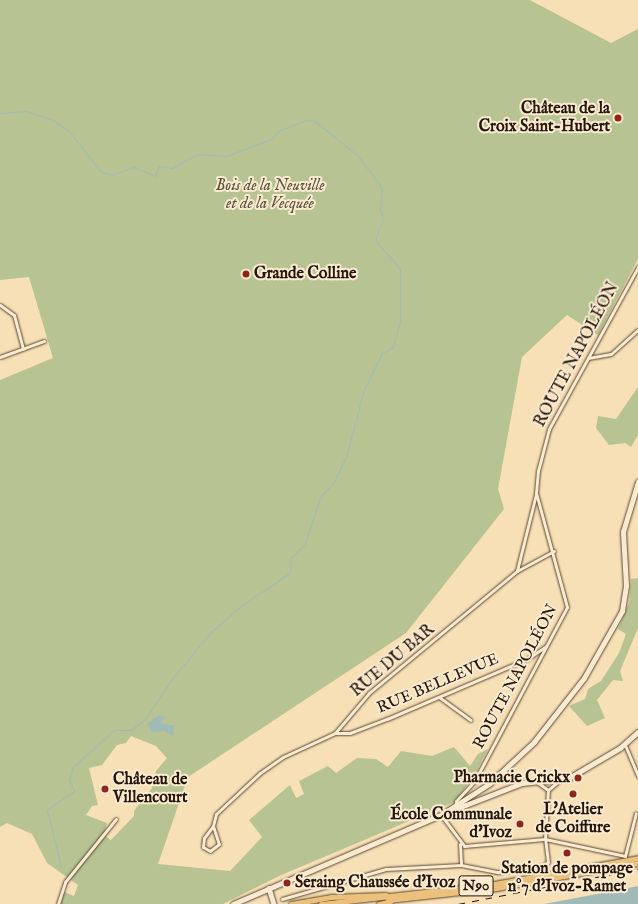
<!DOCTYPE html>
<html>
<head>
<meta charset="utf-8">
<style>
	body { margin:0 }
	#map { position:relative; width:638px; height:904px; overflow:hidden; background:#f7dfb6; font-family:"IM FELL English",serif }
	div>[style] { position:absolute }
	.green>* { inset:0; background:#b7c393 }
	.water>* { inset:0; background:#a0bab7 }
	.stream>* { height:1px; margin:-0.5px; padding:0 0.5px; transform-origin:0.5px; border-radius:0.5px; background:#a0bab7 }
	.roads { filter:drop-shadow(0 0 1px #594835) drop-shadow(0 0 1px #594835) }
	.minor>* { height:3px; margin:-1.5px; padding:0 1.5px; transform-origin:1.5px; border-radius:1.5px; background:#faead0 }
	.secondary>* { height:4.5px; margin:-2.25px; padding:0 2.25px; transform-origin:2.25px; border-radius:2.25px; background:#faead0 }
	.trunk>* { height:5px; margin:-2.5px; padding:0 2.5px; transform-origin:2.5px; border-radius:2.5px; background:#ecc07b }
	.rail>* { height:1px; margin-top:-0.5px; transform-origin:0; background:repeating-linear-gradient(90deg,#24160a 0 7px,transparent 0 14px) }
	.dots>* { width:11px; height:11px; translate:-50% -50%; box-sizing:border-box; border:2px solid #faead0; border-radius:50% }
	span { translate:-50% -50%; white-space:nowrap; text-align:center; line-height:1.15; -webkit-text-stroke:4px #faead0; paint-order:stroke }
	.shield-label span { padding:1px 3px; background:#faead0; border:1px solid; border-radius:3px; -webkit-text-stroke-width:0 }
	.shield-label { font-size:15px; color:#24160a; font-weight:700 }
	.poi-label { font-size:16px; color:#24160a; font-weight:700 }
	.right { translate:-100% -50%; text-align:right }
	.left { translate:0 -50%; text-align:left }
	.park-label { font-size:16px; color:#57533a; font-style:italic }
	.street-label { font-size:16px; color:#24160a }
</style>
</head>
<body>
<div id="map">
	<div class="green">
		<div style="clip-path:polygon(evenodd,0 0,530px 0,611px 43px,638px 29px,638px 259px,598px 335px,567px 315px,522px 357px,498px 489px,504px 509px,406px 633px,188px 777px,158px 864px,230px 871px,262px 837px,249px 820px,290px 785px,296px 798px,304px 794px,299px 781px,328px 766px,336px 773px,357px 758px,376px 759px,388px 767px,401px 751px,432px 756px,454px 747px,470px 766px,478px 754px,488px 749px,474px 776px,466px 772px,461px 781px,468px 784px,454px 802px,279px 876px,223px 904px,60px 904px,64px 892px,74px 896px,78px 885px,47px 863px,32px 834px,7px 823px,0 827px,0 380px,53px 358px,29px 277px,0 280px,0 0,131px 736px,156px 746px,167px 758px,156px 771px,152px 788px,134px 811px,134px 816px,111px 840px,104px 835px,107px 823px,86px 815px,92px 806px,98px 805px,89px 768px,102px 765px,117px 745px,126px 743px,131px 736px)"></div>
		<div style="clip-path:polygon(638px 387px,638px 435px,631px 447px,625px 443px,609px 445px,596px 428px,598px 416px,616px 419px)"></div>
		<div style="clip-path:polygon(638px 578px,638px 628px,620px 671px,623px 681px,613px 680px,597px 700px,605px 718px,587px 726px,569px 706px,585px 699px,588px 689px,601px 681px,619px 653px,626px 634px,618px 629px,629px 603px,631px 579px)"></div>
	</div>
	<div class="water">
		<div style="clip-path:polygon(159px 715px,165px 717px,161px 723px,174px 726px,173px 736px,164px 731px,152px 732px,148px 724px)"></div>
		<div style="clip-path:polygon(638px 886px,638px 904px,544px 904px,608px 892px)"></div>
	</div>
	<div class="stream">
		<div style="left:0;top:113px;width:27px;rotate:-4deg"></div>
		<div style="left:27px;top:111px;width:28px;rotate:19deg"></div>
		<div style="left:53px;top:120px;width:19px;rotate:35deg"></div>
		<div style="left:69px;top:131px;width:52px;rotate:52deg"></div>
		<div style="left:101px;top:172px;width:11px;rotate:15deg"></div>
		<div style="left:112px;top:175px;width:22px;rotate:-21deg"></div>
		<div style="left:133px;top:167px;width:24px;rotate:22deg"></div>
		<div style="left:155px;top:176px;width:11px;rotate:-68deg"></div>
		<div style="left:159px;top:166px;width:13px;rotate:9deg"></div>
		<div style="left:172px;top:168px;width:29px;rotate:-29deg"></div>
		<div style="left:197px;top:154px;width:29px;rotate:4deg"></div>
		<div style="left:226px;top:156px;width:48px;rotate:-20.7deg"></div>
		<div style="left:271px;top:139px;width:11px;rotate:-49deg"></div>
		<div style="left:278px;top:131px;width:30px;rotate:-21deg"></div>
		<div style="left:306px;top:120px;width:9px;rotate:6deg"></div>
		<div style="left:315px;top:121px;width:55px;rotate:39.1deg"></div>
		<div style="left:358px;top:156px;width:40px;rotate:53deg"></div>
		<div style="left:382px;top:188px;width:20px;rotate:96deg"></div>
		<div style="left:380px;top:208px;width:11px;rotate:75deg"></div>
		<div style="left:383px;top:219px;width:22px;rotate:111deg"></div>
		<div style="left:375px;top:240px;width:38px;rotate:49deg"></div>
		<div style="left:400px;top:269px;width:52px;rotate:90deg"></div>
		<div style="left:400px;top:321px;width:27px;rotate:105deg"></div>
		<div style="left:393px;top:347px;width:13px;rotate:151deg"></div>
		<div style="left:382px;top:353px;width:43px;rotate:116deg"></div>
		<div style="left:363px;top:392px;width:65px;rotate:104.3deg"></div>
		<div style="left:347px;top:455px;width:28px;rotate:116deg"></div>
		<div style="left:335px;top:480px;width:23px;rotate:130deg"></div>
		<div style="left:320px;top:498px;width:48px;rotate:108.1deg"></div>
		<div style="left:305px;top:544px;width:20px;rotate:135deg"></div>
		<div style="left:291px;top:558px;width:15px;rotate:94deg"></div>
		<div style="left:290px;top:573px;width:58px;rotate:146.3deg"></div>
		<div style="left:242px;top:605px;width:41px;rotate:138.9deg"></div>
		<div style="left:211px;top:632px;width:61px;rotate:129.7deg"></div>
		<div style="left:172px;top:679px;width:48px;rotate:124deg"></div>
		<div style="left:145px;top:719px;width:18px;rotate:142deg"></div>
		<div style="left:131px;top:730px;width:17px;rotate:180deg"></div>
		<div style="left:114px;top:730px;width:57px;rotate:137.9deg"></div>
		<div style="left:72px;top:768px;width:11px;rotate:105deg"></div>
		<div style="left:69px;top:779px;width:13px;rotate:67deg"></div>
		<div style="left:74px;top:791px;width:33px;rotate:145deg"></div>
		<div style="left:47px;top:810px;width:59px;rotate:76.2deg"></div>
	</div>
	<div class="roads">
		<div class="minor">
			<div style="left:0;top:305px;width:17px;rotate:36deg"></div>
			<div style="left:14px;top:315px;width:35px;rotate:75deg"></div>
			<div style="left:0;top:357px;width:47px;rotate:-20deg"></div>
			<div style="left:588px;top:358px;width:23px;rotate:-10deg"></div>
			<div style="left:611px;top:354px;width:36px;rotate:-42deg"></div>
			<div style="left:536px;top:494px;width:79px;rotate:103.9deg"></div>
			<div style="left:517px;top:571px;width:42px;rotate:-28.4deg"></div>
			<div style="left:439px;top:697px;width:39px;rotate:36deg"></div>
			<div style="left:335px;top:733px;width:15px"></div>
			<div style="left:350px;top:733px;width:40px;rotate:-21deg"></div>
			<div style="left:387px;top:719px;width:152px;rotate:-23.2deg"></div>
			<div style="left:527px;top:659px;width:22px;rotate:-34deg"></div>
			<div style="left:625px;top:745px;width:34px;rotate:67deg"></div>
			<div style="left:537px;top:782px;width:14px;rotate:36deg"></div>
			<div style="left:548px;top:790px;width:16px;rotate:-40deg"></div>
			<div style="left:457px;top:804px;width:3px;rotate:-108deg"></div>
			<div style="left:456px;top:801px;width:26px;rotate:-47deg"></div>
			<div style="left:474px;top:782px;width:198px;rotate:-62deg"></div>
			<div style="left:567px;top:607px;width:118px;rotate:-105.2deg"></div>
			<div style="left:536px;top:493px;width:22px;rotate:-85deg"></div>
			<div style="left:538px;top:471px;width:43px;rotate:-75.3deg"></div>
			<div style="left:549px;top:429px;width:185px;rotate:-61.2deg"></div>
			<div style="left:441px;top:815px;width:39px;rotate:53deg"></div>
			<div style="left:464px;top:846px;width:81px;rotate:-4.9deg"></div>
			<div style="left:545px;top:839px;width:49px;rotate:-86.5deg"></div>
			<div style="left:213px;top:826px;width:19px;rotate:72deg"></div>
			<div style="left:219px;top:844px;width:11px;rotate:142deg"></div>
			<div style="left:210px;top:851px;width:8px;rotate:-150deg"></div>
			<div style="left:203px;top:847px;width:9px;rotate:-84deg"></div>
			<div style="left:204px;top:838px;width:15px;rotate:-53deg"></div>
			<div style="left:213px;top:826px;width:12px;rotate:-76deg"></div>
			<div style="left:216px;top:814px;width:60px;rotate:-43deg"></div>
			<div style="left:260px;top:773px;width:28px;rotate:-35deg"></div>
			<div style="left:283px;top:757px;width:57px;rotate:-24.8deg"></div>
			<div style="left:335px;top:733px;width:52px;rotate:-49.6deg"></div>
			<div style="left:369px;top:693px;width:192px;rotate:-39.5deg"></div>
			<div style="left:460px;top:844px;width:21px;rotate:87deg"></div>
			<div style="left:282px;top:899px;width:108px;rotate:-16.1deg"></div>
			<div style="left:386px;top:869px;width:75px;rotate:-3.1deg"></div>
			<div style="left:461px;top:865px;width:38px;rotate:11deg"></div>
			<div style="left:498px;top:872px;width:45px;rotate:-7.6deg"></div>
			<div style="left:543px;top:866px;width:6px;rotate:-39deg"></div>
			<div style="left:548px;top:862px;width:23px;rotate:-97deg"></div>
			<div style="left:545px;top:839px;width:82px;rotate:12deg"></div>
			<div style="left:625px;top:856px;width:44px;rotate:-75.7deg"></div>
			<div style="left:58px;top:904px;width:23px;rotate:-72deg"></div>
			<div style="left:65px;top:882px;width:81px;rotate:-51deg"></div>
		</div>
		<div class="secondary">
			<div style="left:457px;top:804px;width:4px;rotate:76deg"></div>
			<div style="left:458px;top:808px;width:69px;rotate:-21.3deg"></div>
			<div style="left:522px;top:783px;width:47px;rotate:-6.1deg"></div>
			<div style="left:569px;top:778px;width:59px;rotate:-30.5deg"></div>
			<div style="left:620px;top:748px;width:24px;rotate:-42deg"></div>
			<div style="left:269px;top:888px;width:17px;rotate:73deg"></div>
			<div style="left:233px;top:904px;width:226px;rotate:-23.2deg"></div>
			<div style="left:441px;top:815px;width:57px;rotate:-32.9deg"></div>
			<div style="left:489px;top:784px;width:62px;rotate:-43deg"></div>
			<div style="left:534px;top:742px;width:81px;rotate:-52deg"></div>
			<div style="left:584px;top:678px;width:77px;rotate:-60.4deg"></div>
			<div style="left:622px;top:611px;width:25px;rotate:-81deg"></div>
			<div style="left:626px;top:586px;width:54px;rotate:-93.2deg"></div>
			<div style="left:623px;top:532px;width:52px;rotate:-73.3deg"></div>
		</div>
		<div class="trunk">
			<div style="left:388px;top:900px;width:109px;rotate:-6.3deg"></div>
			<div style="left:496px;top:888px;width:144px;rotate:-10deg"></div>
			<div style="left:291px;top:904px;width:41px;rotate:-9.9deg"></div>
			<div style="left:331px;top:897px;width:55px;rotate:-2.1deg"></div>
			<div style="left:321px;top:904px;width:174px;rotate:-6.6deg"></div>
			<div style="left:494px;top:884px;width:146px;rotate:-10.2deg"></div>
			<div style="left:379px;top:904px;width:12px;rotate:-14deg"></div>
		</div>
	</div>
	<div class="rail">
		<div style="left:458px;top:904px;width:183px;rotate:-11deg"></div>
	</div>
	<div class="dots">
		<div style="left:618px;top:118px;background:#8f2418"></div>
		<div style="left:246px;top:274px;background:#8f2418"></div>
		<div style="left:578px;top:778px;background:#8f2418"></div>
		<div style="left:105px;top:789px;background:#8f2418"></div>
		<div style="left:573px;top:794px;background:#8f2418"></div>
		<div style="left:520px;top:824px;background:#8f2418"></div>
		<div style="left:567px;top:853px;background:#8f2418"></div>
		<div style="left:287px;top:883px;background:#8f2418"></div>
	</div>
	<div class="shield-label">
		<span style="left:476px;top:886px">N90</span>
	</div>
	<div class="poi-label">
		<span class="right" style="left:610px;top:118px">Château de la<br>Croix Saint-Hubert</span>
		<span class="left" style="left:254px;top:274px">Grande Colline</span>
		<span class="right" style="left:570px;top:778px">Pharmacie Crickx</span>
		<span class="left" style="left:113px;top:789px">Château de<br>Villencourt</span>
		<span style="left:573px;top:819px">L'Atelier<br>de Coiffure</span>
		<span class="right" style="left:512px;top:824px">École Communale<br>d'Ivoz</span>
		<span style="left:567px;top:878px">Station de pompage<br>n°7 d'Ivoz-Ramet</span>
		<span class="left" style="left:295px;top:883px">Seraing Chaussée d'Ivoz</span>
	</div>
	<div class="park-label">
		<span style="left:270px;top:195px">Bois de la Neuville<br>et de la Vecquée</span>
	</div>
	<div class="street-label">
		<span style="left:577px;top:355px;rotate:-62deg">ROUTE NAPOLÉON</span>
		<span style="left:393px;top:661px;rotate:-40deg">RUE DU BAR</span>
		<span style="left:516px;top:677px;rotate:-62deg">ROUTE NAPOLÉON</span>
		<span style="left:438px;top:684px;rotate:-23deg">RUE BELLEVUE</span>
	</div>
</div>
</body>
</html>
